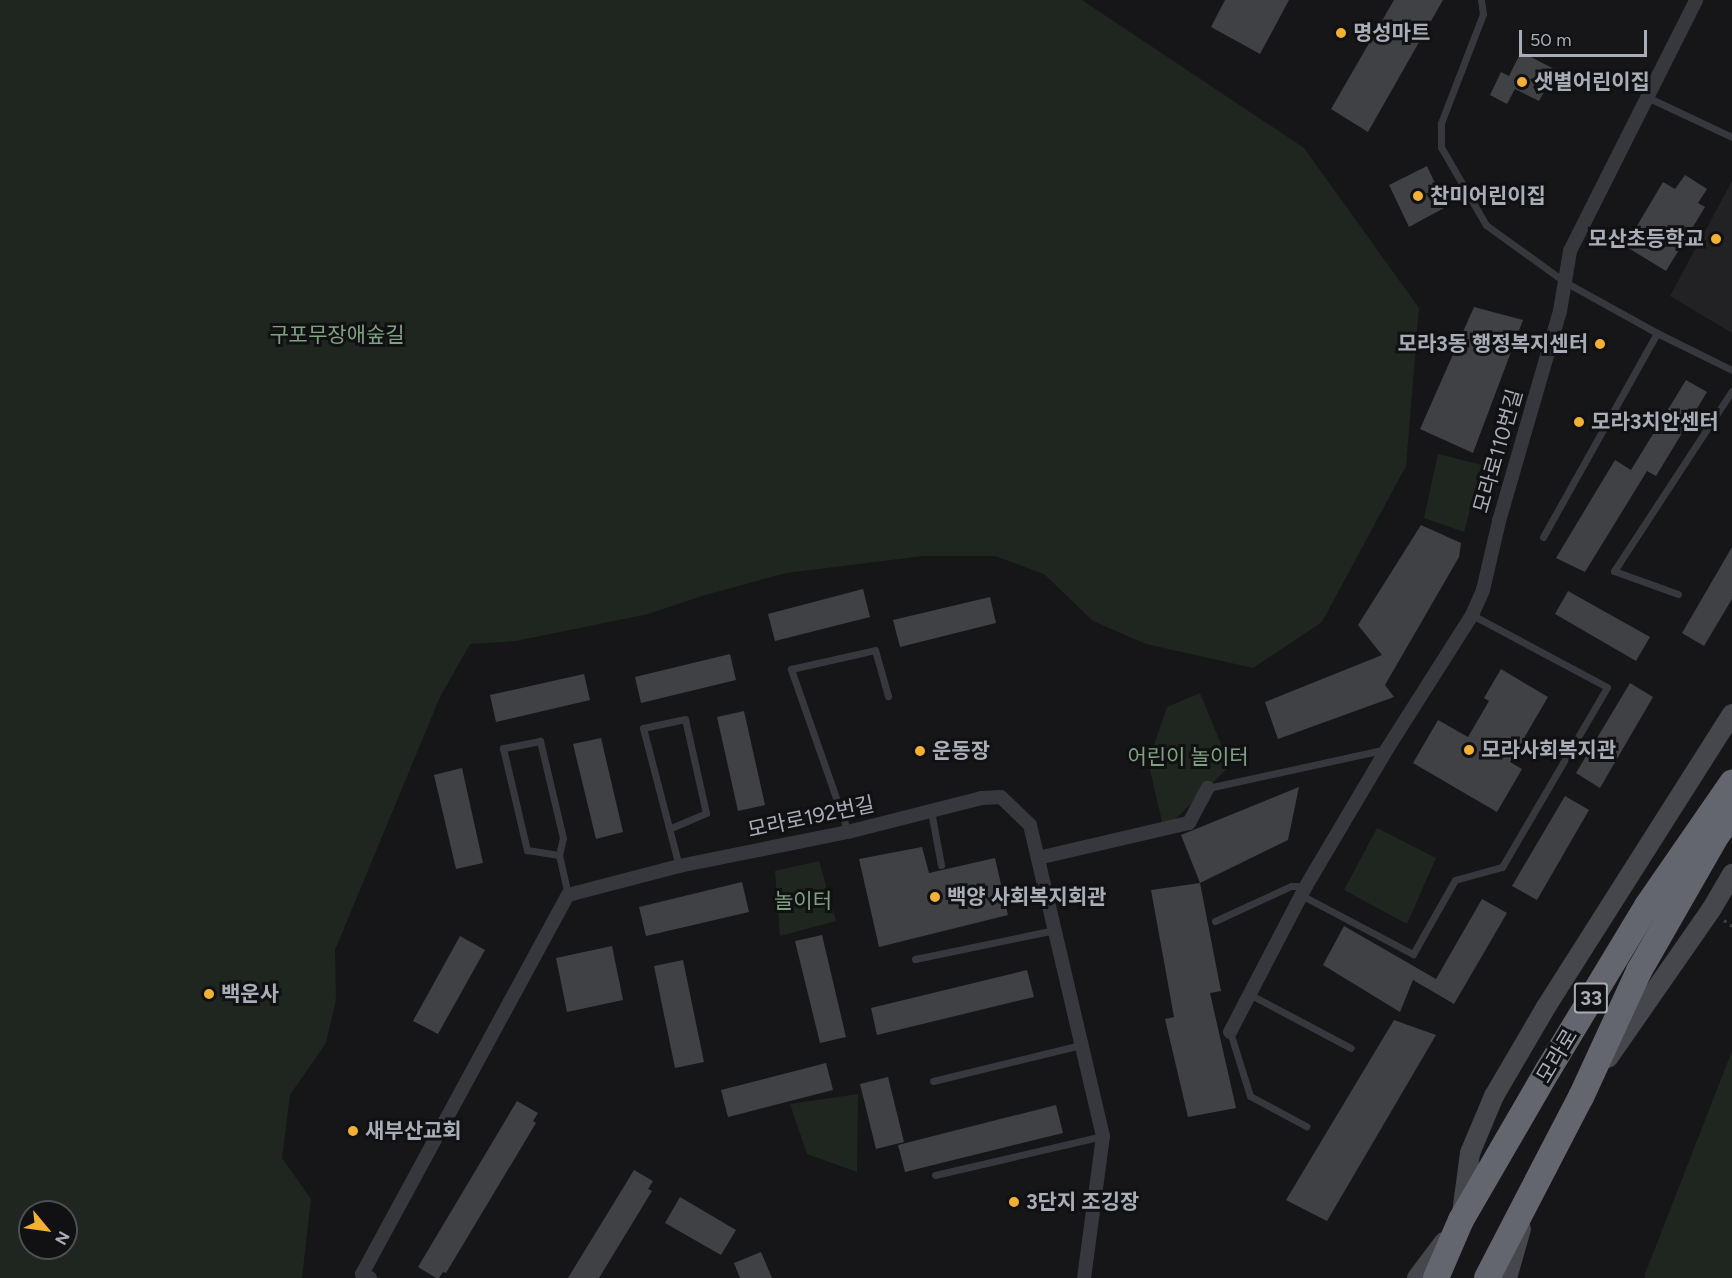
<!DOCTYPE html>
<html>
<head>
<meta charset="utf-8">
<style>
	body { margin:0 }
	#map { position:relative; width:1732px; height:1278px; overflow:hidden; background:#161618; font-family:Figtree,"Noto Sans KR",sans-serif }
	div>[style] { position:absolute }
	.built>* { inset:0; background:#222225 }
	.green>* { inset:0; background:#1e261f }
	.building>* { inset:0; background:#404145 }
	.path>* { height:3px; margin-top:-1.5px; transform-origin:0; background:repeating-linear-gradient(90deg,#3d3f44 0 3px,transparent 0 7.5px) }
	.lane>* { height:7px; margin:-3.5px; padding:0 3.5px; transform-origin:3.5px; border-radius:3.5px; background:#37383d }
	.street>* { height:14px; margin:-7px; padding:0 7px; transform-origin:7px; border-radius:7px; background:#37383d }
	.secondary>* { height:20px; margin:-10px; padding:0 10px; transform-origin:10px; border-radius:10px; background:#45474d }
	.highway>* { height:26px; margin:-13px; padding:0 13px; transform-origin:13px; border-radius:13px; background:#63666e }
	.dots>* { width:16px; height:16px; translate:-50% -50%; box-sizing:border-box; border:3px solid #111113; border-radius:50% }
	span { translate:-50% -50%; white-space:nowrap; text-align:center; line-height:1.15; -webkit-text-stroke:6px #111113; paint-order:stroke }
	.shield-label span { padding:2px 4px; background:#111113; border:2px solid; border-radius:4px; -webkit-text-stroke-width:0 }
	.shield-label { font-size:20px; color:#a8adb8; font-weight:700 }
	.poi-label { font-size:21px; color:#a8adb8; font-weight:700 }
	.left { translate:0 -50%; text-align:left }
	.right { translate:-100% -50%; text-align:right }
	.park-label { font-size:21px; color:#7fa381 }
	.street-label { font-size:21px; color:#a8adb8 }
	.north { position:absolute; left:18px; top:1200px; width:60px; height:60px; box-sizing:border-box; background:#111113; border:2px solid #4d4f55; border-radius:50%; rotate:119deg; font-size:16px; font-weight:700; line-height:24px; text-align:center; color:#a8adb8 }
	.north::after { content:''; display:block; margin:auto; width:21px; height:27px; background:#f2b134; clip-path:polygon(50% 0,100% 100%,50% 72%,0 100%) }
	.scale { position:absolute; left:1519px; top:30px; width:128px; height:27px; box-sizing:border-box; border:3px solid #a8adb8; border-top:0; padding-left:8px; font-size:18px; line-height:21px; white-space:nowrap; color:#a8adb8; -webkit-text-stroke:4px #111113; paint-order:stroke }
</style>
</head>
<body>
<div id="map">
	<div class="built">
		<div style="clip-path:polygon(1732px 181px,1732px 333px,1670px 296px)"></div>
	</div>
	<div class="green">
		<div style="clip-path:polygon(evenodd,0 0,1082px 0,1304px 148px,1419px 308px,1406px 466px,1322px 622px,1253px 668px,1146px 644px,1093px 621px,1044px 574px,995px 556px,923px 556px,786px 573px,702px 596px,648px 614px,516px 641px,470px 644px,440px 697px,335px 950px,336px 1000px,326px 1043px,290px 1095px,282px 1158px,311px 1199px,302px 1278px,0 1278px,0 0,30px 1212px,66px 1212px,66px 1248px,30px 1248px,30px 1212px)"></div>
		<div style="clip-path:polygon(1438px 454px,1482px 465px,1464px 532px,1424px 518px)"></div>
		<div style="clip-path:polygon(1200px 693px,1230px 766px,1164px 830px,1148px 762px,1167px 707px)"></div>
		<div style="clip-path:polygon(1377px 828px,1436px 858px,1407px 924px,1344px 890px)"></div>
		<div style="clip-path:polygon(819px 861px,836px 921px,780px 936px,775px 871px)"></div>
		<div style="clip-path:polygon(1732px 1051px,1732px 1278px,1645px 1278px,1645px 1274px)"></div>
		<div style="clip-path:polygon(858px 1094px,857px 1172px,807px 1154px,790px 1104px)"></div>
	</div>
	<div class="building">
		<div style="clip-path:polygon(1225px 0,1289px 0,1260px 54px,1211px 27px)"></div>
		<div style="clip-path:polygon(1394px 0,1443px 0,1368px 132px,1331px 109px)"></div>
		<div style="clip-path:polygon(1521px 52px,1556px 70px,1539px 101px,1515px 89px,1507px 104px,1490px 95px,1501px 72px,1509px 76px)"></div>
		<div style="clip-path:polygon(1427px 166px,1446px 207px,1409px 227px,1389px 185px)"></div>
		<div style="clip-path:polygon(1685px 175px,1707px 189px,1698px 203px,1705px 207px,1666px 271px,1625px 246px,1663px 182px,1675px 189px)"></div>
		<div style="clip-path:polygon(1474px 307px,1523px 320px,1473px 453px,1420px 429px)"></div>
		<div style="clip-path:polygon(1686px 380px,1707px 392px,1656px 476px,1647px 471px,1585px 572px,1556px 558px,1615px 460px,1631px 470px)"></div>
		<div style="clip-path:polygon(1421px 525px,1461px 543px,1459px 557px,1385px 685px,1394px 697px,1278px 739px,1265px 702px,1382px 655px,1358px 625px)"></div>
		<div style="clip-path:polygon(1732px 547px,1732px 599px,1704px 646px,1682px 633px)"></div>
		<div style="clip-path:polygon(863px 589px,870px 617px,775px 641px,768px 614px)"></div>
		<div style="clip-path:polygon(1568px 591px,1650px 637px,1636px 661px,1555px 614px)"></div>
		<div style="clip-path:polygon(990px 597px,996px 623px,900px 647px,893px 620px)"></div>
		<div style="clip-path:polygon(730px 654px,736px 680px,641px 703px,635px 677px)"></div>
		<div style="clip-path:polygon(1501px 669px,1548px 697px,1510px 762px,1522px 769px,1497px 812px,1413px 763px,1438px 720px,1468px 737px,1489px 701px,1484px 698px)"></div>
		<div style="clip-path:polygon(584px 674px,590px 700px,496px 722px,490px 695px)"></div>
		<div style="clip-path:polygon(1630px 683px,1653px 697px,1600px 788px,1576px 773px)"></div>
		<div style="clip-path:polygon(744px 711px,765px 805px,738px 811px,717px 717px)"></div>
		<div style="clip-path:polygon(601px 738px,623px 832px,596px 839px,573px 744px)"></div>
		<div style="clip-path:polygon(462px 768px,483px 863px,456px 869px,434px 775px)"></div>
		<div style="clip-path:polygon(1299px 787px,1288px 840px,1200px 883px,1181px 835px)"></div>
		<div style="clip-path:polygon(1565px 796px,1589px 810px,1537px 900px,1512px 886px)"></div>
		<div style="clip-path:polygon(922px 847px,929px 873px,995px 858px,1008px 915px,879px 947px,859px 859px)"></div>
		<div style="clip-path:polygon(742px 882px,749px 912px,646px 936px,639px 907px)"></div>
		<div style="clip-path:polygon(1200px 883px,1221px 991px,1210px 993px,1236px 1108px,1188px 1117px,1165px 1019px,1174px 1017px,1151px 890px)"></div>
		<div style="clip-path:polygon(1482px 899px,1507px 913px,1454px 1004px,1413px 980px,1400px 1012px,1323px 965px,1344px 926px,1436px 979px)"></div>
		<div style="clip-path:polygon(822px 935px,846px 1037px,820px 1043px,795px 941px)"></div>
		<div style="clip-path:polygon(460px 936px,485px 950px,438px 1034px,413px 1021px)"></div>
		<div style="clip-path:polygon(612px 946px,623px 1000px,567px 1012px,556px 958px)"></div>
		<div style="clip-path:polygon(683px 960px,704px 1062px,675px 1068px,654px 966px)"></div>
		<div style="clip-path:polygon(1027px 970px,1034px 997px,877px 1035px,871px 1008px)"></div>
		<div style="clip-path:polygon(1394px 1020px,1436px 1035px,1327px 1221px,1286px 1200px)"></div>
		<div style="clip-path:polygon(826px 1063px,833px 1090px,728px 1117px,721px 1090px)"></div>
		<div style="clip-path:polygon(888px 1077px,904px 1142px,876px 1149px,860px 1084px)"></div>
		<div style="clip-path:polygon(517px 1101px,538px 1113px,533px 1121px,536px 1123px,446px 1273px,443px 1272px,439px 1278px,436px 1278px,418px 1267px)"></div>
		<div style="clip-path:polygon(1056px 1105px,1063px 1133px,905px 1172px,898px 1145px)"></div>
		<div style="clip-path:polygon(634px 1170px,653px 1181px,648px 1189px,652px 1191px,599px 1278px,568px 1278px)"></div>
		<div style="clip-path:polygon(680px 1197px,736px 1230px,721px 1255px,665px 1223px)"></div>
		<div style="clip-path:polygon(761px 1252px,772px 1278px,740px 1278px,734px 1263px)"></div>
	</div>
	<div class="path">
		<div style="left:1724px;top:920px;width:10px;rotate:37deg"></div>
	</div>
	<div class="lane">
		<div style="left:1481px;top:0;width:14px;rotate:82deg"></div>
		<div style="left:1483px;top:14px;width:117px;rotate:111.1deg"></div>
		<div style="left:1441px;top:123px;width:24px;rotate:90deg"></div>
		<div style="left:1441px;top:147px;width:90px;rotate:60deg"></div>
		<div style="left:1486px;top:225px;width:97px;rotate:35.8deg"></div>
		<div style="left:1565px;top:282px;width:105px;rotate:29deg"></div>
		<div style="left:1657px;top:333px;width:84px;rotate:26.3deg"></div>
		<div style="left:1649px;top:98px;width:92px;rotate:25.2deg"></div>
		<div style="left:1543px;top:537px;width:234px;rotate:-60.8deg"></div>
		<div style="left:1678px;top:594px;width:68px;rotate:-160.2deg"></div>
		<div style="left:1614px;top:571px;width:215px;rotate:-56.8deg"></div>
		<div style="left:1208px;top:788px;width:183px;rotate:-12.3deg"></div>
		<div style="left:931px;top:811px;width:55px;rotate:79.5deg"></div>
		<div style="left:671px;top:828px;width:38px;rotate:-23deg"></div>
		<div style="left:706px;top:813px;width:96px;rotate:-102.6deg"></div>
		<div style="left:685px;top:719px;width:43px;rotate:167.9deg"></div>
		<div style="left:643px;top:728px;width:143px;rotate:75.4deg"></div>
		<div style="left:848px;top:832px;width:173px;rotate:-109.3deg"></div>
		<div style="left:791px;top:669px;width:86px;rotate:-12.7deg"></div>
		<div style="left:875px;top:650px;width:48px;rotate:74.2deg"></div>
		<div style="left:559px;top:855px;width:17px;rotate:-77deg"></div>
		<div style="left:563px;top:838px;width:100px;rotate:-103.3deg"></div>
		<div style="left:540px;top:741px;width:38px;rotate:169deg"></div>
		<div style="left:503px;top:748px;width:105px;rotate:76.8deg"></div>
		<div style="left:527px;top:850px;width:32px;rotate:9deg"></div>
		<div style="left:559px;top:855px;width:41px;rotate:77.3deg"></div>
		<div style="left:1301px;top:895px;width:127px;rotate:27.8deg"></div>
		<div style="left:1413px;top:954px;width:85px;rotate:-60.4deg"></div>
		<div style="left:1455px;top:880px;width:49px;rotate:-15.5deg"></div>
		<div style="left:1502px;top:867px;width:208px;rotate:-59.7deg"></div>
		<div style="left:1607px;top:687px;width:153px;rotate:-151.9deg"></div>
		<div style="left:1215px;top:921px;width:84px;rotate:-24.7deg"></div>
		<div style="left:1291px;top:886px;width:15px"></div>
		<div style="left:915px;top:959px;width:143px;rotate:-11.7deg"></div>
		<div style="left:1249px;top:994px;width:115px;rotate:27.9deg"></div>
		<div style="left:1230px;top:1032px;width:67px;rotate:72.6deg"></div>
		<div style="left:1250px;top:1096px;width:64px;rotate:28.2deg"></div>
		<div style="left:933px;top:1081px;width:152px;rotate:-13.7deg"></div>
		<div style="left:935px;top:1175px;width:172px;rotate:-13.1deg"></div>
	</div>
	<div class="street">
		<div style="left:1038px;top:858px;width:155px;rotate:-13.1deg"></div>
		<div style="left:1189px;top:823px;width:40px;rotate:-62deg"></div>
		<div style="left:1230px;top:1032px;width:165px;rotate:-62.5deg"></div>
		<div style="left:1306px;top:886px;width:159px;rotate:-59.4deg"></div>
		<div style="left:1387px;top:749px;width:159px;rotate:-57.6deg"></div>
		<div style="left:1472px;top:615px;width:27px;rotate:-66deg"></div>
		<div style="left:1483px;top:590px;width:71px;rotate:-76.9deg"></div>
		<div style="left:1499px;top:521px;width:219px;rotate:-73.8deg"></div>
		<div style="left:1560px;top:311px;width:61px;rotate:-80.5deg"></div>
		<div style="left:1570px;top:251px;width:281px;rotate:-63.3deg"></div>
		<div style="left:370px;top:1278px;width:9px;rotate:-153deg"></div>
		<div style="left:362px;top:1274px;width:431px;rotate:-61.5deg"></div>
		<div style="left:568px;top:895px;width:115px;rotate:-14.6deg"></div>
		<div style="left:679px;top:866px;width:172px;rotate:-11.4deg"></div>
		<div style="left:848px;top:832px;width:137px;rotate:-14.3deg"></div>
		<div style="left:981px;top:798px;width:20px;rotate:-3deg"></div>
		<div style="left:1001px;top:797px;width:40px;rotate:44deg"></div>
		<div style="left:1030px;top:825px;width:319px;rotate:76.8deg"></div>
		<div style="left:1103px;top:1136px;width:143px;rotate:97.6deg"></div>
	</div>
	<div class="secondary">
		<div style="left:1608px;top:1058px;width:180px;rotate:-55.2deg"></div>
		<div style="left:1711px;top:910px;width:42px;rotate:-59.7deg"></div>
		<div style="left:1462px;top:1213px;width:61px;rotate:-82.4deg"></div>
		<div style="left:1470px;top:1153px;width:62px;rotate:-67.2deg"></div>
		<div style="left:1494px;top:1096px;width:103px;rotate:-59.7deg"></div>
		<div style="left:1546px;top:1007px;width:347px;rotate:-57.6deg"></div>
		<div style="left:1417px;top:1278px;width:45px;rotate:-53.1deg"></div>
		<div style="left:1507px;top:1278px;width:51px;rotate:-74.1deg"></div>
	</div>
	<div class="highway">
		<div style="left:1436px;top:1278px;width:63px;rotate:-66.7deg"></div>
		<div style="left:1461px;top:1220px;width:173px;rotate:-59.9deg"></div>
		<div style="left:1548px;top:1070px;width:192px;rotate:-58.9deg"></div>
		<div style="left:1647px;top:906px;width:150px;rotate:-55.4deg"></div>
		<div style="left:1487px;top:1278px;width:204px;rotate:-62.6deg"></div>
		<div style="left:1581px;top:1097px;width:139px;rotate:-65.3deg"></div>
		<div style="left:1639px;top:971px;width:157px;rotate:-60.2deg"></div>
		<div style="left:1717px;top:835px;width:25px;rotate:-53deg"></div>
	</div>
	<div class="dots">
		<div style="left:1341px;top:33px;background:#f2b134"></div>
		<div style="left:1522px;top:82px;background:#f2b134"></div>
		<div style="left:1418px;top:196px;background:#f2b134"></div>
		<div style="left:1716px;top:239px;background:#f2b134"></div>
		<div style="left:1600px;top:344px;background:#f2b134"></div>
		<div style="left:1579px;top:422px;background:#f2b134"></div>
		<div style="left:1469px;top:750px;background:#f2b134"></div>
		<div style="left:920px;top:751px;background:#f2b134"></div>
		<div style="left:935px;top:897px;background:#f2b134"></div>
		<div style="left:209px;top:994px;background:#f2b134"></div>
		<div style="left:353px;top:1131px;background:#f2b134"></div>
		<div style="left:1014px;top:1202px;background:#f2b134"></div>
	</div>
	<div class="shield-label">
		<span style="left:1591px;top:998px">33</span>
	</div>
	<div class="poi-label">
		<span class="left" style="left:1353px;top:33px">명성마트</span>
		<span class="left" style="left:1534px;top:82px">샛별어린이집</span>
		<span class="left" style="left:1430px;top:196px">찬미어린이집</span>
		<span class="right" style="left:1704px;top:239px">모산초등학교</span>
		<span class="right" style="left:1588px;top:344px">모라3동 행정복지센터</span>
		<span class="left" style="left:1591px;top:422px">모라3치안센터</span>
		<span class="left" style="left:1481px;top:750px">모라사회복지관</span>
		<span class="left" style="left:932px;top:751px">운동장</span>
		<span class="left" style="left:947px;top:897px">백양 사회복지회관</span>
		<span class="left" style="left:221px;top:994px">백운사</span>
		<span class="left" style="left:365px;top:1131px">새부산교회</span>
		<span class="left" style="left:1026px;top:1202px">3단지 조깅장</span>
	</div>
	<div class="park-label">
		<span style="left:337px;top:335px">구포무장애숲길</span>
		<span style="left:1188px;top:757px">어린이 놀이터</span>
		<span style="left:803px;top:901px">놀이터</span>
	</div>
	<div class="street-label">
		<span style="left:1498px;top:451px;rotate:-74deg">모라로110번길</span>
		<span style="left:811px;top:817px;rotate:-12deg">모라로192번길</span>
		<span style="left:1557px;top:1056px;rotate:-59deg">모라로</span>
	</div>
	<div class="north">N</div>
	<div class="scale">50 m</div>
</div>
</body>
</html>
